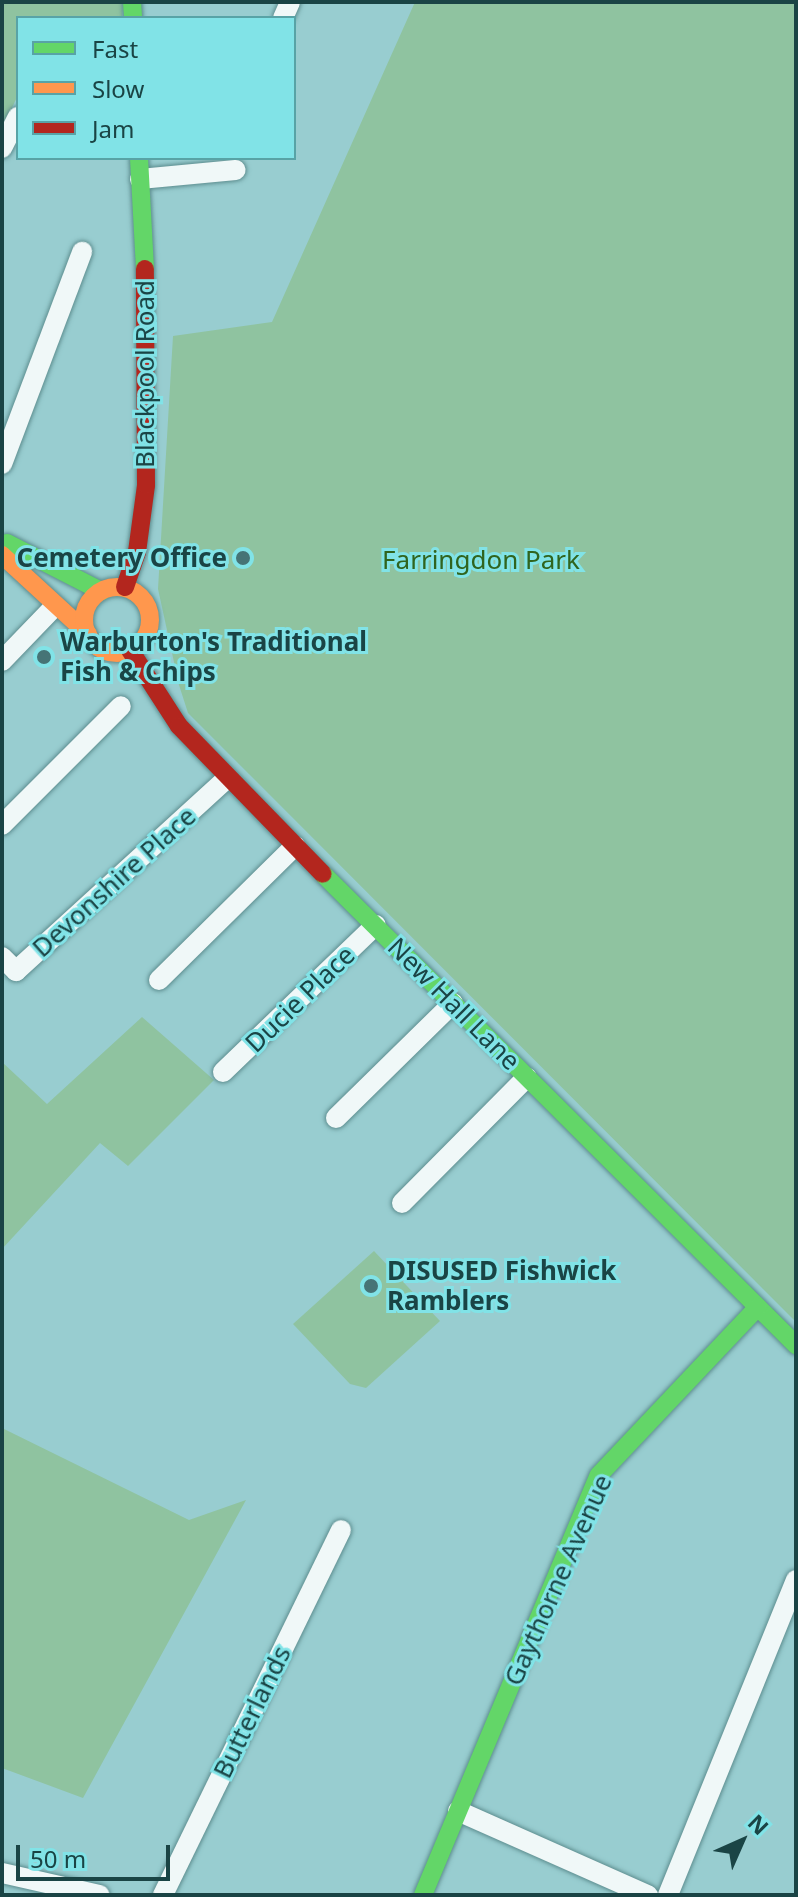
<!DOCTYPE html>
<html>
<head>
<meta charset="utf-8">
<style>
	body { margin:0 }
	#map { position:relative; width:798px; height:1897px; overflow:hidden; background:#98cdd0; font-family:"Noto Sans",sans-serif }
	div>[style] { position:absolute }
	.green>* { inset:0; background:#8fc3a0 }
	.roads { filter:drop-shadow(0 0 2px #5d8d8f) drop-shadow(0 0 2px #5d8d8f) }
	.street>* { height:20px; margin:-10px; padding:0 10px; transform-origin:10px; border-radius:10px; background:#f0f8f8 }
	.fast>* { height:18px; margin:-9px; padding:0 9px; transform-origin:9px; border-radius:9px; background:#63d668 }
	.slow>* { height:18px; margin:-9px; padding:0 9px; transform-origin:9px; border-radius:9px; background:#ff974d }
	.slow>.ring { margin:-9px; padding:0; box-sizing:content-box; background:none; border:18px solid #ff974d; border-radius:50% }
	.jam>* { height:18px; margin:-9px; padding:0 9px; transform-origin:9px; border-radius:9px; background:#b3261e }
	.dots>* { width:22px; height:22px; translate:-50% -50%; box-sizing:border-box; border:4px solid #81e3e7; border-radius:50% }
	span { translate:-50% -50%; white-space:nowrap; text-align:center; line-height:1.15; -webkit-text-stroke:6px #81e3e7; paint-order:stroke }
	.street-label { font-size:26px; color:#1a4445 }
	.poi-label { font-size:26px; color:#1a4445; font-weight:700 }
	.right { translate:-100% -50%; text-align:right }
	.left { translate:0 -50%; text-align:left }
	.park-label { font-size:26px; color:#30641e }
	.frame { position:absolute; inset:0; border:4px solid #1a4445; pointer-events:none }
	.legend { position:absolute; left:16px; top:16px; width:280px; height:144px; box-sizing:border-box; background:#81e3e7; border:2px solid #58a3a6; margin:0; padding:10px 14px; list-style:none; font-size:24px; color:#1a4445 }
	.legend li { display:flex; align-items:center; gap:16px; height:40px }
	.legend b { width:40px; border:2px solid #58a3a6 }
	.north { position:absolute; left:702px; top:1801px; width:80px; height:80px; -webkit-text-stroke:6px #81e3e7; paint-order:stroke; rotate:45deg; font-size:22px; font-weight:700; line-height:32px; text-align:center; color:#1a4445 }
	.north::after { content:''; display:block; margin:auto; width:28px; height:36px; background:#1a4445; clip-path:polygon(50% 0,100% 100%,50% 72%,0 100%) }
	.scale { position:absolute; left:16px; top:1845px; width:154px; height:36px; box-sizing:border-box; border:4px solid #1a4445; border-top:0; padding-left:10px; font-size:24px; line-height:28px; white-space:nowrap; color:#1a4445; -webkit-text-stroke:6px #81e3e7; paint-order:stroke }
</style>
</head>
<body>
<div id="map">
	<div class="green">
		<div style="clip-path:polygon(2px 2px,123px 2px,122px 18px,18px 18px,18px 95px,2px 129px)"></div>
		<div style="clip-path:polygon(415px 2px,796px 2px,796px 1322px,188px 713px,179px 685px,158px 589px,173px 336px,272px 322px)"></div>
		<div style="clip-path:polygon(142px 1017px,214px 1080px,128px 1166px,100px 1143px,2px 1249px,2px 1062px,47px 1104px)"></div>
		<div style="clip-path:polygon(374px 1251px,440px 1321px,366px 1388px,350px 1384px,293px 1324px)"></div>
		<div style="clip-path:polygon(2px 1428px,189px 1520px,246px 1500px,83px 1798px,2px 1768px)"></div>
	</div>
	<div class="roads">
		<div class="street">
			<div style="left:283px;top:18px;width:17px;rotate:-66deg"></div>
			<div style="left:2px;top:148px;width:35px;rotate:-63deg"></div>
			<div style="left:140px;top:179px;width:96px;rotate:-5.4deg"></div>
			<div style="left:2px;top:464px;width:227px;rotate:-69.3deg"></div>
			<div style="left:2px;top:661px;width:75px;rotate:-46.1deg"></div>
			<div style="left:2px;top:825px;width:168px;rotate:-45deg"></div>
			<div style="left:2px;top:957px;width:20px;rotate:45deg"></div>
			<div style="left:16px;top:971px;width:286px;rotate:-42.4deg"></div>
			<div style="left:159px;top:980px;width:191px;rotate:-44.6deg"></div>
			<div style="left:223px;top:1072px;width:212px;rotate:-43.9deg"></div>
			<div style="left:336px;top:1118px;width:164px;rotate:-44.5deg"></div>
			<div style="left:402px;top:1203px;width:177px;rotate:-45.2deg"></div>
			<div style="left:458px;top:1811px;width:208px;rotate:23.9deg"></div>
			<div style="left:2px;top:1873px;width:100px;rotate:12.7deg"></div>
			<div style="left:163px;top:1895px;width:406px;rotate:-64deg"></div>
			<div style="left:668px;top:1895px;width:340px;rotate:-67.9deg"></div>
		</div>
		<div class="fast">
			<div style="left:132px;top:2px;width:16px;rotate:86deg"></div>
			<div style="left:139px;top:158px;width:111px;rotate:86.9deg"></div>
			<div style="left:7px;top:543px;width:106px;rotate:27.1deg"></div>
			<div style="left:323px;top:874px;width:668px;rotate:44.88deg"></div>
			<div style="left:423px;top:1895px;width:455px;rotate:-67.3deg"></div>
			<div style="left:599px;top:1475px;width:231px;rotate:-46.6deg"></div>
		</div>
		<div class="slow">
			<div style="left:2px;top:555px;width:117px;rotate:42.6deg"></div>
			<div class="ring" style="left:84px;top:587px;width:48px;height:48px"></div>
		</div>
		<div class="jam">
			<div style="left:125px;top:587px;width:37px;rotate:-71deg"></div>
			<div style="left:137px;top:552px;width:68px;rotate:-82.3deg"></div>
			<div style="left:146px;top:485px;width:216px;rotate:-90.3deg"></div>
			<div style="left:130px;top:650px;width:90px;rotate:57.2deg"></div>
			<div style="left:179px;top:726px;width:206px;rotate:45.8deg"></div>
		</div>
	</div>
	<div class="dots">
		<div style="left:243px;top:558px;background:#467476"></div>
		<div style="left:44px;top:657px;background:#467476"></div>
		<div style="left:371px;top:1286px;background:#467476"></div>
	</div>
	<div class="street-label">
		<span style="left:145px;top:374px;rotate:-90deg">Blackpool Road</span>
		<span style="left:114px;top:882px;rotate:-42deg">Devonshire Place</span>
		<span style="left:300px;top:999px;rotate:-44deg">Ducie Place</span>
		<span style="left:454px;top:1004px;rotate:45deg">New Hall Lane</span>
		<span style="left:558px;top:1580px;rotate:-66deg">Gaythorne Avenue</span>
		<span style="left:252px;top:1712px;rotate:-64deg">Butterlands</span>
	</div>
	<div class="poi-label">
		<span class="right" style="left:227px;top:558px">Cemetery Office</span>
		<span class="left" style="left:60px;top:657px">Warburton's Traditional<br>Fish &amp; Chips</span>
		<span class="left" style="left:387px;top:1286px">DISUSED Fishwick<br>Ramblers</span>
	</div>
	<div class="park-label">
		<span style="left:481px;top:560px">Farringdon Park</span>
	</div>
	<div class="frame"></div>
	<ul class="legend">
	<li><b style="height:10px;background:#63d668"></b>Fast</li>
	<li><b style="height:10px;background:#ff974d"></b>Slow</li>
	<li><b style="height:10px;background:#b3261e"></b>Jam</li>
	</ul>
	<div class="north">N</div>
	<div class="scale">50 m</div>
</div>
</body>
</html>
